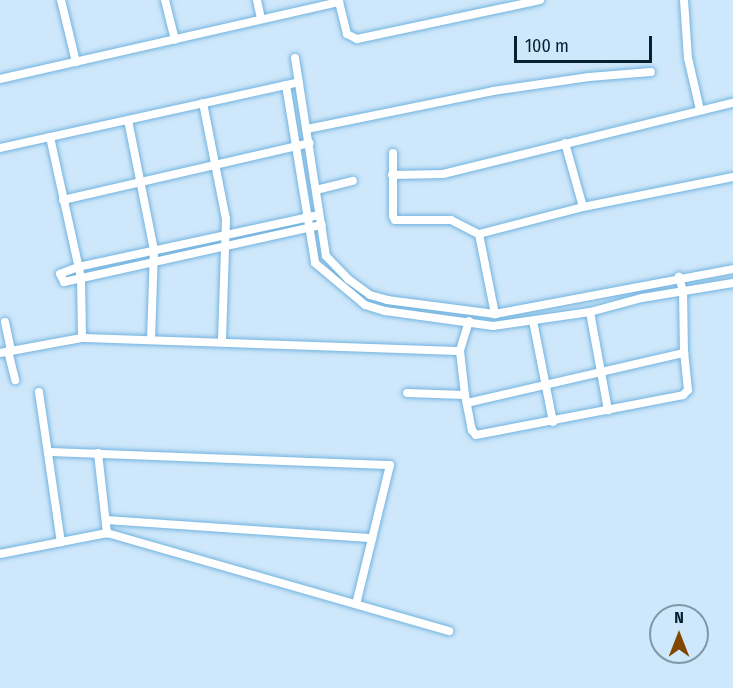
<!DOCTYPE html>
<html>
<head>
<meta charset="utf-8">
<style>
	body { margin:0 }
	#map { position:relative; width:733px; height:688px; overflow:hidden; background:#cee7fa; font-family:"Fira Sans Condensed",sans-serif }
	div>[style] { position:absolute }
	.roads { filter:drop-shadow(0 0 2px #72b3df) drop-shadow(0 0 2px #72b3df) }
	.street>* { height:8px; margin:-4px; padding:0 4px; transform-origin:4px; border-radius:4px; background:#fff }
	span { translate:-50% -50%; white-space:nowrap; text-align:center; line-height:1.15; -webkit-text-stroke:6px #cee7fa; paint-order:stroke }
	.north { position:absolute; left:649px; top:604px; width:60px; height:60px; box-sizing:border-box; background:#cee7fa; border:2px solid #7e98aa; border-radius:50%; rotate:0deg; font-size:16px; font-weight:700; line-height:24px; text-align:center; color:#052132 }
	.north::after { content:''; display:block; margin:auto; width:21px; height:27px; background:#824600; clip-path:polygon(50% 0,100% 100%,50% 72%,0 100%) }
	.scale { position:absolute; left:514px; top:36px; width:138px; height:27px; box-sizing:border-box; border:3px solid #052132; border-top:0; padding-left:8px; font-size:18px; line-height:21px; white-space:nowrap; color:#052132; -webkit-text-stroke:4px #cee7fa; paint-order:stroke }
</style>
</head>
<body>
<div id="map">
	<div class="roads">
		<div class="street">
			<div style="left:61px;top:0;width:64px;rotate:76.4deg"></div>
			<div style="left:165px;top:0;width:41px;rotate:76deg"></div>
			<div style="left:257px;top:0;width:19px;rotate:78deg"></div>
			<div style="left:684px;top:0;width:58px;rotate:86.1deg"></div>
			<div style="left:688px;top:58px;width:53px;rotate:77deg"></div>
			<div style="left:295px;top:58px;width:200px;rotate:81.1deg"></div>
			<div style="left:326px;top:256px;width:32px;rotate:46deg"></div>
			<div style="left:348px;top:279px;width:27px;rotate:36deg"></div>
			<div style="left:370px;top:295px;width:18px;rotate:16deg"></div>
			<div style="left:387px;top:300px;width:109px;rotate:7.4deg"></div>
			<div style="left:495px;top:314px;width:242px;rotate:-10.7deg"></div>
			<div style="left:0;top:79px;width:348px;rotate:-12.8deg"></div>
			<div style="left:339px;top:2px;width:33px;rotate:76deg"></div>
			<div style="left:347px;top:34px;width:11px;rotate:27deg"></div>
			<div style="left:357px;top:39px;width:187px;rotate:-12deg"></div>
			<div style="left:286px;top:85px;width:180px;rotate:80.7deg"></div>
			<div style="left:315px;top:263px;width:65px;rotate:40deg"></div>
			<div style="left:365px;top:305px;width:21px;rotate:17deg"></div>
			<div style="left:385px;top:311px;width:109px;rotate:7.9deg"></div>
			<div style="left:493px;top:326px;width:98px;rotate:-8.2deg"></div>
			<div style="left:590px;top:312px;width:54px;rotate:-15.1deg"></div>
			<div style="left:642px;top:298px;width:92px;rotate:-9.4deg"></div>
			<div style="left:203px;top:103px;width:118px;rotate:78.8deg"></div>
			<div style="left:226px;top:219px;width:123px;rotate:91.9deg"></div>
			<div style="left:128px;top:120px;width:133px;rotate:78.7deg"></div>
			<div style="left:154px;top:250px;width:90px;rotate:91.9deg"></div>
			<div style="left:307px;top:129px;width:190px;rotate:-11.5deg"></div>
			<div style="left:493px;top:91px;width:97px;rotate:-8.3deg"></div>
			<div style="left:589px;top:77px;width:62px;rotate:-4.6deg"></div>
			<div style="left:50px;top:137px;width:144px;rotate:77.6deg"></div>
			<div style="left:81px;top:278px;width:60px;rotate:89deg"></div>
			<div style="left:565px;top:143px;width:66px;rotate:74.3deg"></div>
			<div style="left:0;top:148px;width:306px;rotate:-12.4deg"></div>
			<div style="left:393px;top:153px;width:63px;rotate:90deg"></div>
			<div style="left:393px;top:216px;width:4px;rotate:63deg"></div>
			<div style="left:395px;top:220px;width:56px"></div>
			<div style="left:451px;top:220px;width:31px;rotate:27deg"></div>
			<div style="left:479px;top:234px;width:107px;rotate:-14.6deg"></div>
			<div style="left:583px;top:207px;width:153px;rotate:-11.3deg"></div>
			<div style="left:392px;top:175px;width:51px;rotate:-1.1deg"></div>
			<div style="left:443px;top:174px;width:299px;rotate:-13.8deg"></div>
			<div style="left:316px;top:190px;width:38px;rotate:-14deg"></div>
			<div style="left:63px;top:200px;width:253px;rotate:-13deg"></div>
			<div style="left:314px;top:216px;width:241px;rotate:167.8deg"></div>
			<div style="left:78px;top:267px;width:19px;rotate:159deg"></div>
			<div style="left:60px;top:274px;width:9px;rotate:63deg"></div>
			<div style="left:64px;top:282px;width:264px;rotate:-12.5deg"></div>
			<div style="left:479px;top:234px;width:82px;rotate:78.7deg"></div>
			<div style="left:590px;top:312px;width:100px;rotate:79.6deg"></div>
			<div style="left:469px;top:321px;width:31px;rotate:107deg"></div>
			<div style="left:460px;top:351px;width:44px;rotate:83.5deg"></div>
			<div style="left:465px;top:395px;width:36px;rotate:79deg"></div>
			<div style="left:472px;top:430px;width:6px;rotate:51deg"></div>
			<div style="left:476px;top:435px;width:211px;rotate:-10.9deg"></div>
			<div style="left:683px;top:395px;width:7px;rotate:-45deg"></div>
			<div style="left:688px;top:390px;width:37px;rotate:-96deg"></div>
			<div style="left:684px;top:353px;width:62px;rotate:-90.9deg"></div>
			<div style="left:683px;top:291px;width:15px;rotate:-106deg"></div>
			<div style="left:533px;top:321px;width:103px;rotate:78.8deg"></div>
			<div style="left:5px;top:322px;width:30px;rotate:78deg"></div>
			<div style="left:8px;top:351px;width:30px;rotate:76deg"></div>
			<div style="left:0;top:353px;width:83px;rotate:-10.4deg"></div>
			<div style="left:82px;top:338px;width:378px;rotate:2deg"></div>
			<div style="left:39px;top:392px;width:152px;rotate:81.7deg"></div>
			<div style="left:407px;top:393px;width:58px;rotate:2deg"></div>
			<div style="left:467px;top:403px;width:223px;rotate:-13deg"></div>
			<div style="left:48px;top:452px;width:342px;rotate:2.2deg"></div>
			<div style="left:390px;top:465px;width:143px;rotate:103.7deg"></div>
			<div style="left:98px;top:453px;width:81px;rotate:83.6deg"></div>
			<div style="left:106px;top:520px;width:267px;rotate:3.9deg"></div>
			<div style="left:0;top:554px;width:109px;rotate:-11.1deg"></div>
			<div style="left:107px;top:533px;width:356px;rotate:16deg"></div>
		</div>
	</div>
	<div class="north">N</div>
	<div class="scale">100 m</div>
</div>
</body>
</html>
